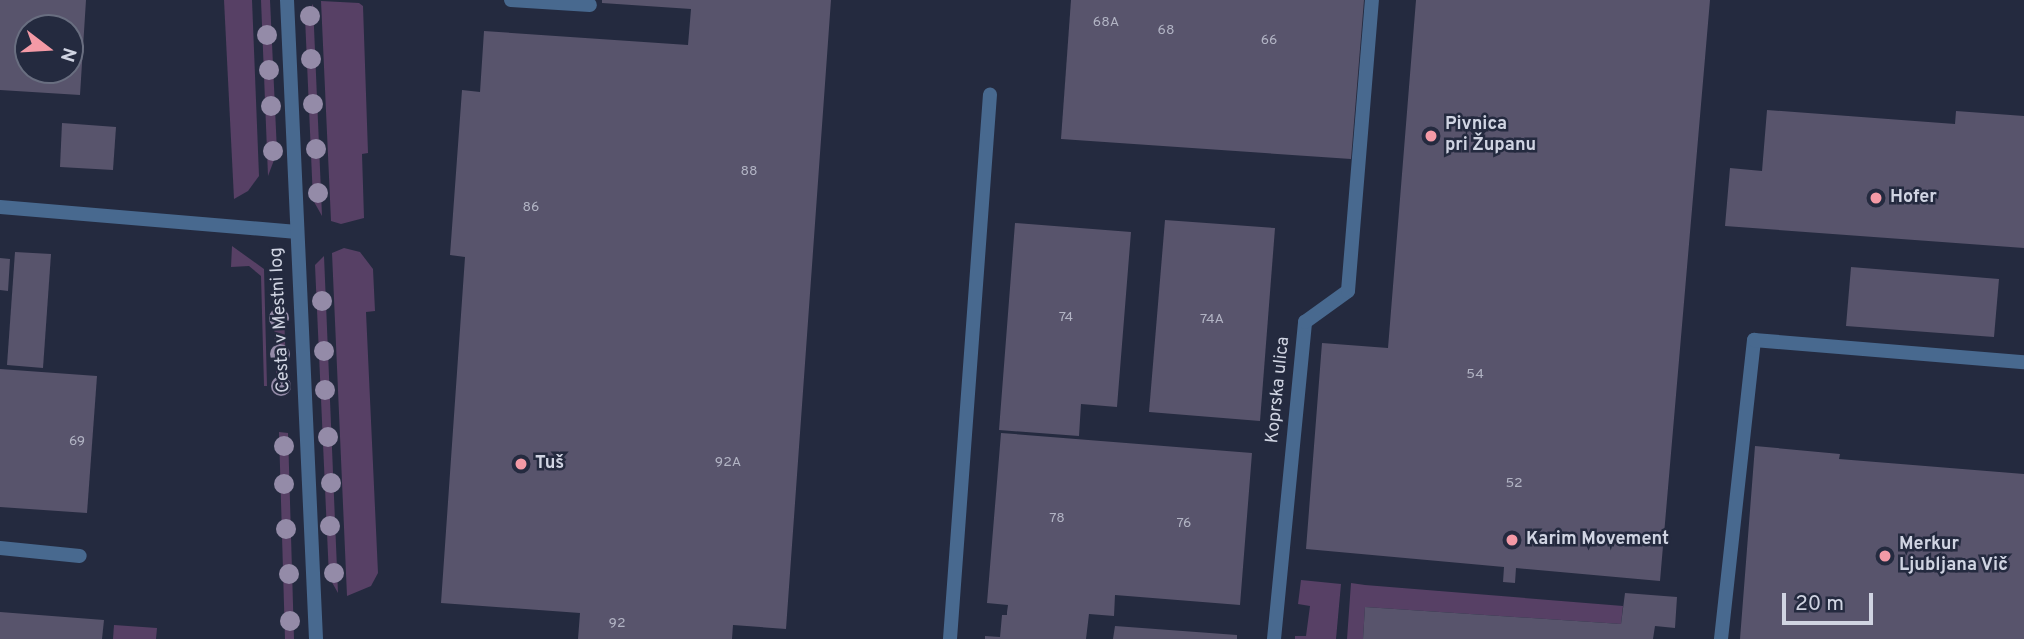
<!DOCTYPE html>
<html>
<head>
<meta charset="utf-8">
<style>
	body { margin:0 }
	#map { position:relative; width:2024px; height:639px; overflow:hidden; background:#242a3f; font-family:Overpass,sans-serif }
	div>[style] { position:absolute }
	.green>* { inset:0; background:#574065 }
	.building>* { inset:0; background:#58546c }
	.service>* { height:14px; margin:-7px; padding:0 7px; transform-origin:7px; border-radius:7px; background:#48698f }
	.minor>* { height:14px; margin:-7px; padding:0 7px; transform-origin:7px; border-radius:7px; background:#48698f }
	.tertiary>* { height:14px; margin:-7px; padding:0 7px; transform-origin:7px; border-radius:7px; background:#48698f }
	.trees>* { width:20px; height:20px; margin:-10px; border-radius:50%; background:#948ba8 }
	.dots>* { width:19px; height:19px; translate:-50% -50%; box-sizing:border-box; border:4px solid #242a3f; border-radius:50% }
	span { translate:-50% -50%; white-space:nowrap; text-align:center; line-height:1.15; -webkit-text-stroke:5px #242a3f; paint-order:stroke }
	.number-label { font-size:14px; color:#b2b4c4 }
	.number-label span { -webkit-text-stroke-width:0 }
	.poi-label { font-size:18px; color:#d0d4e2; font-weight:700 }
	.left { translate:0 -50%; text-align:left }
	.street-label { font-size:18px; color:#d0d4e2 }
	.north { position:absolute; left:14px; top:14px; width:70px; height:70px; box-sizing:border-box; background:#242a3f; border:2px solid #696e80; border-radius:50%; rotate:107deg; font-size:19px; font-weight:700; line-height:28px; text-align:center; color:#d0d4e2 }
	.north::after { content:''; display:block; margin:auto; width:24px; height:32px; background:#f49aa6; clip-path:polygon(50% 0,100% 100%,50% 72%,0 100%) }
	.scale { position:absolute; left:1782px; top:593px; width:91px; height:32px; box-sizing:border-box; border:4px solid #d0d4e2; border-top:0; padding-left:9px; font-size:21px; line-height:24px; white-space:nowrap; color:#d0d4e2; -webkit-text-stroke:5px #242a3f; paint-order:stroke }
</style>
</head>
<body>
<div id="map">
	<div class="green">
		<div style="clip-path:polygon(224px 0,252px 0,259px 176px,248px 191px,234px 199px)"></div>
		<div style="clip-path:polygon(261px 0,270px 0,277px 152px,268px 176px)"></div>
		<div style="clip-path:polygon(321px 1px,359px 3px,363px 6px,368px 153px,362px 154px,364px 218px,341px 224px,331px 221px)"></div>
		<div style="clip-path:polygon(313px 4px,322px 216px,313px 200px,305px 17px)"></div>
		<div style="clip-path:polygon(232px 246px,264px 269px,267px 386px,264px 386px,261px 276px,249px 266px,231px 267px)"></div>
		<div style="clip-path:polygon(344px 248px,360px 252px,373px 269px,375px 311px,366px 312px,378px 573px,371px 586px,347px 596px,332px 253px)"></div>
		<div style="clip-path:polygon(324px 256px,338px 593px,329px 577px,315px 265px)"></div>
		<div style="clip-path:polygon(272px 280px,279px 294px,284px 314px,287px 394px,277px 394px)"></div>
		<div style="clip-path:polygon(279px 432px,288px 433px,294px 639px,285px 639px)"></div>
		<div style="clip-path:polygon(1301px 580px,1341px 584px,1336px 639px,1295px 639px,1295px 636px,1306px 636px,1310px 606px,1298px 604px)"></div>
		<div style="clip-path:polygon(1351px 583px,1365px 585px,1623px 606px,1621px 624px,1365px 607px,1363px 639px,1347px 639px)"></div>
		<div style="clip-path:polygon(114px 625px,157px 628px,156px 639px,113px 639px)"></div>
	</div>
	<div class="building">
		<div style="clip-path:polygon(evenodd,0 0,86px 0,80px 95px,0 90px,0 0,28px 28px,70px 28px,70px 70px,28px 70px,28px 28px)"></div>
		<div style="clip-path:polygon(602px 0,831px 0,786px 629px,733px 625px,732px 639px,578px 639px,580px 613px,441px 603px,465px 257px,450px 255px,462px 90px,480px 92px,484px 31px,688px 45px,691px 9px,602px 3px)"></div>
		<div style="clip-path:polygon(1071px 0,1364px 0,1351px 159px,1061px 139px)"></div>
		<div style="clip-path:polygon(1416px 0,1710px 0,1660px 581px,1516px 568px,1515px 583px,1503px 582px,1504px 567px,1306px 549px,1322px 343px,1388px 348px)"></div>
		<div style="clip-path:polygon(1767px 110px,1955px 124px,1956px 111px,2024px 116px,2024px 248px,1725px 226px,1730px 168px,1762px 171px)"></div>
		<div style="clip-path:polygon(62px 123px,116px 127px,113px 170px,60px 167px)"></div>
		<div style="clip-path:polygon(1165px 220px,1275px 228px,1260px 421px,1149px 412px)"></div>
		<div style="clip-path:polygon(1015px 223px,1131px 232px,1117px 407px,1081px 404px,1079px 436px,999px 430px)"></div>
		<div style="clip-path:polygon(15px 252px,51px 254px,43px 368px,7px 365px)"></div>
		<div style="clip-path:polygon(0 258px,10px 259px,8px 291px,0 290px)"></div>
		<div style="clip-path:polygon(1851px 267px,1999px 279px,1994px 337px,1846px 326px)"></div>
		<div style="clip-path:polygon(0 369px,97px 376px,87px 513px,0 507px)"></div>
		<div style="clip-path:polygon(1001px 433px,1252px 453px,1240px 605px,1115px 595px,1114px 616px,1089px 614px,1086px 639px,985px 639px,985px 636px,1000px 637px,1002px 615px,1007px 615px,1007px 612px,1008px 605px,987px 603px)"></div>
		<div style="clip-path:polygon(1755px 446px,1840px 454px,1839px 459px,2024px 474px,2024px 639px,1740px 639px)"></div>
		<div style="clip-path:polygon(1625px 593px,1677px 597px,1675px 628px,1655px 626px,1653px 639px,1363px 639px,1365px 607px,1621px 624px)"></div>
		<div style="clip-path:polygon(0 612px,104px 620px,102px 639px,0 639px)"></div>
		<div style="clip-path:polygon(1115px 626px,1237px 635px,1237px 639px,1113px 639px)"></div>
	</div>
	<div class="service">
		<div style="left:511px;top:0;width:79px;rotate:3.6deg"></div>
		<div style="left:0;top:548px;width:80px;rotate:5.7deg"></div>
		<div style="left:950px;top:639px;width:546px;rotate:-85.8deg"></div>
		<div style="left:1721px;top:639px;width:301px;rotate:-83.7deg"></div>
		<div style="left:1754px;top:340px;width:271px;rotate:4.7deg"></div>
	</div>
	<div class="minor">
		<div style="left:0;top:207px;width:298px;rotate:4.8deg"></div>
		<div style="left:1274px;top:639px;width:319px;rotate:-84.4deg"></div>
		<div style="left:1305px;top:322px;width:53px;rotate:-35.8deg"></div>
		<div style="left:1348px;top:291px;width:292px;rotate:-85.3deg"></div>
	</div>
	<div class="tertiary">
		<div style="left:287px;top:0;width:640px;rotate:87.4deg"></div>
	</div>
	<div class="trees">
		<div style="left:310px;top:16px"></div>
		<div style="left:267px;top:35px"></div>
		<div style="left:311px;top:59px"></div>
		<div style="left:269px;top:70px"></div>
		<div style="left:313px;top:104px"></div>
		<div style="left:271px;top:106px"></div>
		<div style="left:316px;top:149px"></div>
		<div style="left:273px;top:151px"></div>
		<div style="left:318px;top:193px"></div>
		<div style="left:322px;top:301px"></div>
		<div style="left:279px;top:318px"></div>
		<div style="left:324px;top:351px"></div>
		<div style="left:280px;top:354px"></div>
		<div style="left:281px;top:386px"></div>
		<div style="left:325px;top:390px"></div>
		<div style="left:328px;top:437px"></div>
		<div style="left:284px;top:446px"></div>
		<div style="left:331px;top:483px"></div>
		<div style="left:284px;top:484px"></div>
		<div style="left:330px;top:526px"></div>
		<div style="left:286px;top:529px"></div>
		<div style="left:334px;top:573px"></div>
		<div style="left:289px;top:574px"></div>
		<div style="left:290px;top:621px"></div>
	</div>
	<div class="dots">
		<div style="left:1431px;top:136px;background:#f49aa6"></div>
		<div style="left:1876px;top:198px;background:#f49aa6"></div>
		<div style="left:521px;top:464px;background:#f49aa6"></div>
		<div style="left:1512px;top:540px;background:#f49aa6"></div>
		<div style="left:1885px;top:556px;background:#f49aa6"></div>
	</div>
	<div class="number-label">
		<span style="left:1106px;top:23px">68A</span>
		<span style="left:1166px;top:31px">68</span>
		<span style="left:1269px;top:41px">66</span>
		<span style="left:749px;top:172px">88</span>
		<span style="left:531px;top:208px">86</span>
		<span style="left:1066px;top:318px">74</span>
		<span style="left:1212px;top:320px">74A</span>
		<span style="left:1475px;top:375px">54</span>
		<span style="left:77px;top:442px">69</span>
		<span style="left:728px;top:463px">92A</span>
		<span style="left:1514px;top:484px">52</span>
		<span style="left:1057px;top:519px">78</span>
		<span style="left:1184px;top:524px">76</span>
		<span style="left:617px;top:624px">92</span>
	</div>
	<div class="poi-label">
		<span class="left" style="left:1445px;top:136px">Pivnica<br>pri Županu</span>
		<span class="left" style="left:1890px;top:198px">Hofer</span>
		<span class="left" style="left:535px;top:464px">Tuš</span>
		<span class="left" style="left:1526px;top:540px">Karim Movement</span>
		<span class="left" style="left:1899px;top:556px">Merkur<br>Ljubljana Vič</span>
	</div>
	<div class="street-label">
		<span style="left:281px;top:320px;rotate:-93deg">Cesta v Mestni log</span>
		<span style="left:1279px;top:390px;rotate:-84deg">Koprska ulica</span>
	</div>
	<div class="north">N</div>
	<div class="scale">20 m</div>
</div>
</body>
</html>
